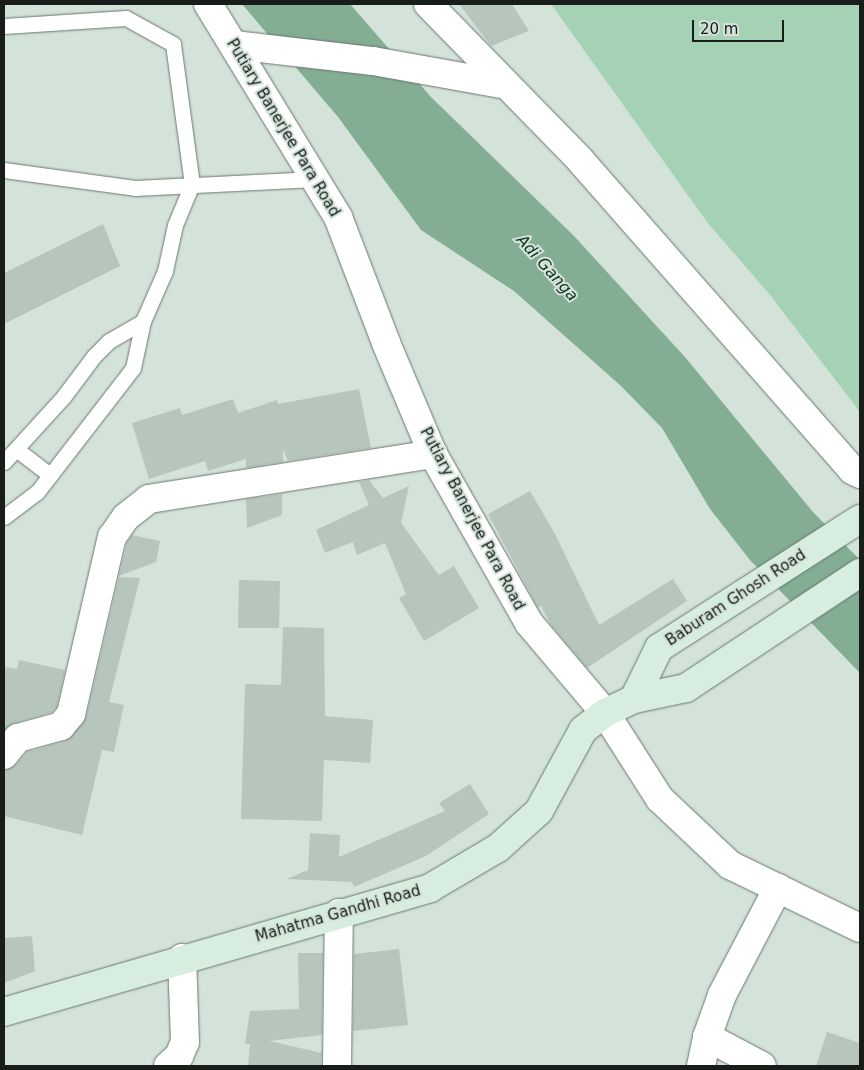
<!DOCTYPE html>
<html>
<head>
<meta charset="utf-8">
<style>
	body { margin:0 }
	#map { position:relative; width:864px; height:1070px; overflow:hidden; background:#d4e3d9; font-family:"DejaVu Sans",sans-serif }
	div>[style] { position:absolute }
	.green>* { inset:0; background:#a5d1b5 }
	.water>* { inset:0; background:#84ae94 }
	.building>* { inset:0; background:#b7c6bc }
	.roads { filter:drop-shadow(0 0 1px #6a776e) drop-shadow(0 0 1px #6a776e) }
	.service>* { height:15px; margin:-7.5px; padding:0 7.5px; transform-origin:7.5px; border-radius:7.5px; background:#fff }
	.minor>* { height:28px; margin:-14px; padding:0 14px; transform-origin:14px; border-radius:14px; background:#fff }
	.tertiary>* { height:28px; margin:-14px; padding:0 14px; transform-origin:14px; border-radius:14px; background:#fff }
	.secondary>* { height:28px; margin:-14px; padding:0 14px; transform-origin:14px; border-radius:14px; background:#d6ede0 }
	span { translate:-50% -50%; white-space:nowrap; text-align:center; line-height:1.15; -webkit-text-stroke:4px #d4e3d9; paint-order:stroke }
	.street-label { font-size:15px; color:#181d1a }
	.water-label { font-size:16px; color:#0e321f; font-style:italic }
	.frame { position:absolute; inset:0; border:5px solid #181d1a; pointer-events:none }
	.scale { position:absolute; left:692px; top:20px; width:92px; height:22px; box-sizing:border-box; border:2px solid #181d1a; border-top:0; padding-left:6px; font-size:15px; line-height:18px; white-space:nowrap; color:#181d1a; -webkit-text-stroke:4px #d4e3d9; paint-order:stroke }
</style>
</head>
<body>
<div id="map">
	<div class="green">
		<div style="clip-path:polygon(551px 4px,860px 4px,860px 412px,770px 295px,707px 222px)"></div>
	</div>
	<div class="water">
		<div style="clip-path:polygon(242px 4px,350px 4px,431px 97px,574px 236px,685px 357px,813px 512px,860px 560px,860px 673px,750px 560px,710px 509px,662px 428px,621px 386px,514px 291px,421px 230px,338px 117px)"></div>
	</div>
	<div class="building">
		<div style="clip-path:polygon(459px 4px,512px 4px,529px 31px,491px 46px)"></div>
		<div style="clip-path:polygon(103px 224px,120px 266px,4px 324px,4px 273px)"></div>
		<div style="clip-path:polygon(359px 389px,371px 448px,288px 461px,283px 449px,283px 462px,246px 468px,246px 459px,208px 471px,205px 461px,149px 479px,132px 423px,180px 408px,182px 415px,233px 399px,238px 413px,277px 400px,278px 404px)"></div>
		<div style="clip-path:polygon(369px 480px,383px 498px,409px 486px,401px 523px,439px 575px,454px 566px,479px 608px,424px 641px,399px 598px,406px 594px,385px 543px,357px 555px,353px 542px,325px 553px,316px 530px,369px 505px,359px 482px)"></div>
		<div style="clip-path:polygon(530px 491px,555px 534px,599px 625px,673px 579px,687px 601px,587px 668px,551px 625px,541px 606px,538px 608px,488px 514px)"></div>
		<div style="clip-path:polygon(282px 494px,282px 515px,247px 528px,246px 499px)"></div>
		<div style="clip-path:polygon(132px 535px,160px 541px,156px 562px,119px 576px,127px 543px)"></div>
		<div style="clip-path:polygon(119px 577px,140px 578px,109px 702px,124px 705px,114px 752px,102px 750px,82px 835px,4px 816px,4px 770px,16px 765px,27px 752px,66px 741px,86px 718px)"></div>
		<div style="clip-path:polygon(239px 580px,280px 581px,279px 628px,238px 628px)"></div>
		<div style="clip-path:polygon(283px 627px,324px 628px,325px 716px,373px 720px,370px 763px,324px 760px,322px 821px,241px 819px,245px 684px,281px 685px)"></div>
		<div style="clip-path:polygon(19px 660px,65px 670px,57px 707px,52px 712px,14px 723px,4px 731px,4px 667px,17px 669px)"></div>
		<div style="clip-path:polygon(470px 784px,489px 814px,426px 856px,354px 887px,352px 882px,287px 879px,308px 870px,310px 833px,340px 835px,339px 857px,445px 811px,439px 803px)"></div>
		<div style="clip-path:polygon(32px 936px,35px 971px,4px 983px,4px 938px)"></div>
		<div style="clip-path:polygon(399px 949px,408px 1025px,353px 1031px,354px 954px)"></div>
		<div style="clip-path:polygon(298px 953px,323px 953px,322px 1035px,269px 1041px,322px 1053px,321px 1066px,248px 1066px,250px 1044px,245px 1044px,250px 1011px,299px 1009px)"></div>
		<div style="clip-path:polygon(827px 1032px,860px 1043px,860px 1066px,816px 1066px)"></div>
	</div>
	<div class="roads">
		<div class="service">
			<div style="left:4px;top:26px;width:122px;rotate:-3.8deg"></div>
			<div style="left:126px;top:18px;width:54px;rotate:29deg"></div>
			<div style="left:173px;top:44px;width:141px;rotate:82.3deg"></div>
			<div style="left:192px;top:184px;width:44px;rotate:112.5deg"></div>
			<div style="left:175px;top:225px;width:47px;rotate:102.3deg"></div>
			<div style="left:165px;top:271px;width:55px;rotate:113.7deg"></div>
			<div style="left:143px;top:321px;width:48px;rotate:102deg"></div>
			<div style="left:133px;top:368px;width:157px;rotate:127.7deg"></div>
			<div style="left:37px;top:492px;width:41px;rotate:142.9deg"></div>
			<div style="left:4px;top:170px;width:132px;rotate:7.8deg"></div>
			<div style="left:135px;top:188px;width:180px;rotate:-2.9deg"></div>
			<div style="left:16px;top:449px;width:43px;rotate:37.4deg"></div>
			<div style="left:4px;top:462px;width:89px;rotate:-47.7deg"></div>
			<div style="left:64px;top:396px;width:50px;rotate:-53.1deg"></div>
			<div style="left:94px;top:356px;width:21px;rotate:-45deg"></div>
			<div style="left:109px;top:341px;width:39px;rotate:-30deg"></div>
		</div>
		<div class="minor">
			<div style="left:428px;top:4px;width:218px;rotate:45.7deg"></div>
			<div style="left:580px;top:160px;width:412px;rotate:48.7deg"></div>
			<div style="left:852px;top:470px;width:9px;rotate:27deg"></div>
			<div style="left:234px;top:45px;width:140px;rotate:6.6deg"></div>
			<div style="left:373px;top:61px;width:136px;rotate:10.2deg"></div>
			<div style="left:4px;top:755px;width:22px;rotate:-51deg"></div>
			<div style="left:18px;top:738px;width:45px;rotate:-15.6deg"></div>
			<div style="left:61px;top:726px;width:16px;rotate:-50deg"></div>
			<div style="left:71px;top:714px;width:182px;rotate:-77deg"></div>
			<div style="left:112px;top:537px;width:24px;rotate:-55deg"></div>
			<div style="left:126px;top:517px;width:29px;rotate:-38deg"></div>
			<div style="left:149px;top:499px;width:288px;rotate:-9deg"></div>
			<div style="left:707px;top:1037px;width:62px;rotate:27.8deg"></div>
			<div style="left:168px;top:1066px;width:15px;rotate:-42deg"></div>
			<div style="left:179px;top:1056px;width:15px;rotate:-67deg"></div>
			<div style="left:185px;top:1042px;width:84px;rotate:-92deg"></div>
			<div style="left:337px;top:1066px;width:153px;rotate:-89.3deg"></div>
			<div style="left:701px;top:1066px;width:30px;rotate:-78deg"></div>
			<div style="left:707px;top:1037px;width:45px;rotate:-70.3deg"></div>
			<div style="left:722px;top:995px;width:121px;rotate:-62.4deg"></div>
		</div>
		<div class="tertiary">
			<div style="left:208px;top:4px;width:250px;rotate:58.6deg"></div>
			<div style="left:338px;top:217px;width:135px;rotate:69.1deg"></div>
			<div style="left:386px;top:343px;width:121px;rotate:67.1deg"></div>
			<div style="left:433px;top:454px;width:194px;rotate:60.4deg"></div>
			<div style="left:529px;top:623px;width:118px;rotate:49.8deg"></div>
			<div style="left:605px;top:713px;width:102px;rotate:57.4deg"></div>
			<div style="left:660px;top:799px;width:96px;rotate:43.3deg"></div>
			<div style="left:730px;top:865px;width:144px;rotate:25.9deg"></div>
		</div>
		<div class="secondary">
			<div style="left:634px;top:699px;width:57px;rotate:-63.9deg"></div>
			<div style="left:659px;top:648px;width:239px;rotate:-32.7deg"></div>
			<div style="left:4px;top:1012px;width:444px;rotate:-16.2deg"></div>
			<div style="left:430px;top:888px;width:79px;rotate:-30.5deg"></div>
			<div style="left:498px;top:848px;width:55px;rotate:-42.1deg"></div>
			<div style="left:539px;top:811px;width:92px;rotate:-61.5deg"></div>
			<div style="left:583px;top:730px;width:28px;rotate:-38deg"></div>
			<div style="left:605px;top:713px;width:32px;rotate:-26deg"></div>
			<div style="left:634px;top:699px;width:53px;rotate:-11.9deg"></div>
			<div style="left:686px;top:688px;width:209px;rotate:-33.5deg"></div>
		</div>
	</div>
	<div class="street-label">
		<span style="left:283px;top:128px;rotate:59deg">Putiary Banerjee Para Road</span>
		<span style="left:472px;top:519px;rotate:62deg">Putiary Banerjee Para Road</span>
		<span style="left:736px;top:598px;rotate:-33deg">Baburam Ghosh Road</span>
		<span style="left:338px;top:914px;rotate:-16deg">Mahatma Gandhi Road</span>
	</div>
	<div class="water-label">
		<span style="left:547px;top:268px;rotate:48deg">Adi Ganga</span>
	</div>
	<div class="frame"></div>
	<div class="scale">20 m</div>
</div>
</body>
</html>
